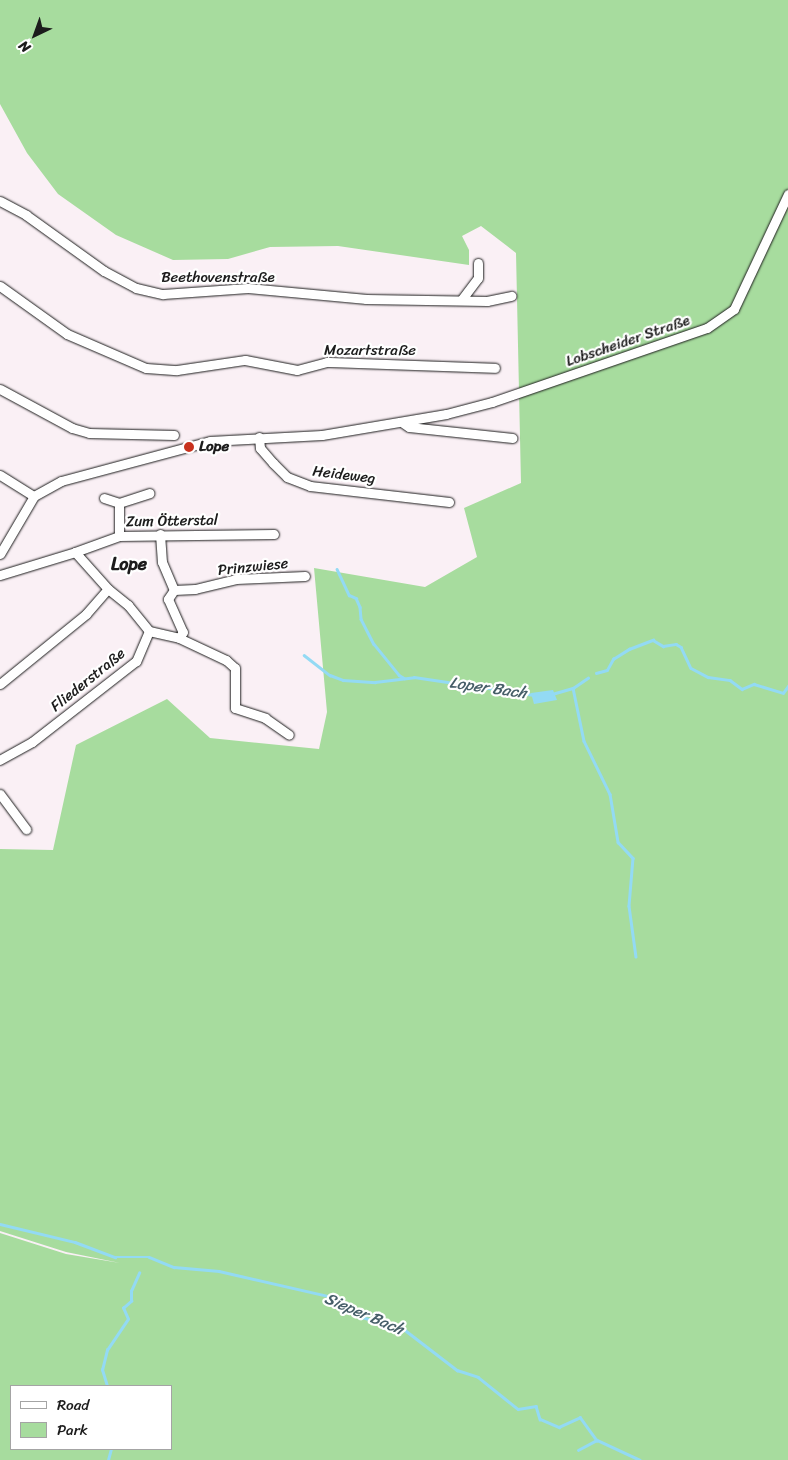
<!DOCTYPE html>
<html>
<head>
<meta charset="utf-8">
<style>
	body { margin:0 }
	#map { position:relative; width:788px; height:1460px; overflow:hidden; background:#faf0f5; font-family:Sriracha,sans-serif }
	div>[style] { position:absolute }
	.green>* { inset:0; background:#a7dc9e }
	.water>* { inset:0; background:#93daf4 }
	.stream>* { height:2.5px; margin:-1.25px; padding:0 1.25px; transform-origin:1.25px; border-radius:1.25px; background:#93daf4 }
	.roads { filter:drop-shadow(0 0 1px #1c1c1c) drop-shadow(0 0 1px #1c1c1c) }
	.minor>* { height:9px; margin:-4.5px; padding:0 4.5px; transform-origin:4.5px; border-radius:4.5px; background:#fff }
	.dots>* { width:14px; height:14px; translate:-50% -50%; box-sizing:border-box; border:2px solid #fff; border-radius:50% }
	span { translate:-50% -50%; white-space:nowrap; text-align:center; line-height:1.15; -webkit-text-stroke:4.5px #fff; paint-order:stroke }
	.street-label { font-size:15px; color:#1c1c1c }
	.poi-label { font-size:15px; color:#1c1c1c; font-weight:700 }
	.left { translate:0 -50%; text-align:left }
	.water-label { font-size:16px; color:#465e68; font-style:italic }
	.quarter-label { font-size:18px; color:#1c1c1c; font-weight:700 }
	.legend { position:absolute; left:10px; top:1385px; width:162px; height:65px; box-sizing:border-box; background:#fff; border:1px solid #a4a4a4; margin:0; padding:6px 9px; list-style:none; font-size:15px; color:#1c1c1c }
	.legend li { display:flex; align-items:center; gap:10px; height:25px }
	.legend b { width:25px; border:1px solid #a4a4a4 }
	.north { position:absolute; left:10px; top:10px; width:50px; height:50px; -webkit-text-stroke:4px #fff; paint-order:stroke; rotate:222deg; font-size:14px; font-weight:700; line-height:20px; text-align:center; color:#1c1c1c }
	.north::after { content:''; display:block; margin:auto; width:18px; height:22px; background:#1c1c1c; clip-path:polygon(50% 0,100% 100%,50% 72%,0 100%) }
</style>
</head>
<body>
<div id="map">
	<div class="green">
		<div style="clip-path:polygon(evenodd,0 0,788px 0,788px 1460px,0 1460px,0 1233px,66px 1254px,120px 1263px,66px 1252px,0 1231px,0 849px,53px 850px,76px 745px,167px 699px,210px 738px,319px 749px,327px 712px,314px 568px,425px 587px,477px 557px,464px 508px,521px 483px,516px 253px,481px 226px,462px 236px,469px 250px,469px 265px,338px 246px,270px 247px,228px 259px,173px 260px,116px 235px,58px 194px,27px 153px,0 104px,0 0,11px 1386px,171px 1386px,171px 1449px,11px 1449px,11px 1386px)"></div>
	</div>
	<div class="water">
		<div style="clip-path:polygon(553px 690px,557px 700px,534px 704px,531px 693px)"></div>
	</div>
	<div class="stream">
		<div style="left:337px;top:569px;width:29px;rotate:65deg"></div>
		<div style="left:349px;top:595px;width:8px;rotate:23deg"></div>
		<div style="left:356px;top:598px;width:10px;rotate:66deg"></div>
		<div style="left:360px;top:607px;width:12px;rotate:85deg"></div>
		<div style="left:361px;top:619px;width:28px;rotate:63deg"></div>
		<div style="left:374px;top:644px;width:40px;rotate:51deg"></div>
		<div style="left:399px;top:675px;width:6px;rotate:31deg"></div>
		<div style="left:304px;top:655px;width:33px;rotate:38deg"></div>
		<div style="left:330px;top:675px;width:14px;rotate:21deg"></div>
		<div style="left:343px;top:680px;width:32px;rotate:4deg"></div>
		<div style="left:375px;top:682px;width:39px;rotate:-7deg"></div>
		<div style="left:414px;top:677px;width:121px;rotate:8.5deg"></div>
		<div style="left:596px;top:673px;width:11px;rotate:-15deg"></div>
		<div style="left:607px;top:670px;width:13px;rotate:-61deg"></div>
		<div style="left:613px;top:659px;width:19px;rotate:-32deg"></div>
		<div style="left:629px;top:649px;width:26px;rotate:-21deg"></div>
		<div style="left:653px;top:640px;width:12px;rotate:31deg"></div>
		<div style="left:663px;top:646px;width:13px;rotate:-9deg"></div>
		<div style="left:676px;top:644px;width:6px;rotate:31deg"></div>
		<div style="left:681px;top:647px;width:23px;rotate:65deg"></div>
		<div style="left:691px;top:668px;width:19px;rotate:28deg"></div>
		<div style="left:708px;top:677px;width:22px;rotate:8deg"></div>
		<div style="left:730px;top:680px;width:15px;rotate:37deg"></div>
		<div style="left:742px;top:689px;width:13px;rotate:-23deg"></div>
		<div style="left:754px;top:684px;width:30px;rotate:17deg"></div>
		<div style="left:783px;top:693px;width:9px;rotate:-54deg"></div>
		<div style="left:573px;top:688px;width:54px;rotate:78.3deg"></div>
		<div style="left:584px;top:741px;width:59px;rotate:63.9deg"></div>
		<div style="left:610px;top:794px;width:49px;rotate:80.5deg"></div>
		<div style="left:618px;top:842px;width:22px;rotate:47deg"></div>
		<div style="left:633px;top:858px;width:48px;rotate:94.8deg"></div>
		<div style="left:629px;top:906px;width:51px;rotate:82.2deg"></div>
		<div style="left:552px;top:694px;width:22px;rotate:-16deg"></div>
		<div style="left:573px;top:688px;width:18px;rotate:-34deg"></div>
		<div style="left:0;top:1224px;width:77px;rotate:13.5deg"></div>
		<div style="left:75px;top:1242px;width:43px;rotate:20.6deg"></div>
		<div style="left:115px;top:1257px;width:34px"></div>
		<div style="left:149px;top:1257px;width:27px;rotate:22deg"></div>
		<div style="left:174px;top:1267px;width:45px;rotate:5.1deg"></div>
		<div style="left:219px;top:1271px;width:112px;rotate:12.9deg"></div>
		<div style="left:328px;top:1296px;width:40px;rotate:32deg"></div>
		<div style="left:362px;top:1317px;width:45px;rotate:16.8deg"></div>
		<div style="left:405px;top:1330px;width:66px;rotate:37.6deg"></div>
		<div style="left:457px;top:1370px;width:22px;rotate:18deg"></div>
		<div style="left:478px;top:1377px;width:51px;rotate:38.7deg"></div>
		<div style="left:518px;top:1409px;width:18px;rotate:-9deg"></div>
		<div style="left:536px;top:1406px;width:14px;rotate:73deg"></div>
		<div style="left:540px;top:1419px;width:21px;rotate:23deg"></div>
		<div style="left:559px;top:1427px;width:23px;rotate:-25deg"></div>
		<div style="left:580px;top:1417px;width:29px;rotate:54deg"></div>
		<div style="left:107px;top:1386px;width:17px;rotate:-107deg"></div>
		<div style="left:102px;top:1370px;width:21px;rotate:-76deg"></div>
		<div style="left:107px;top:1350px;width:37px;rotate:-56deg"></div>
		<div style="left:128px;top:1319px;width:12px;rotate:-114deg"></div>
		<div style="left:123px;top:1308px;width:11px;rotate:-41deg"></div>
		<div style="left:131px;top:1301px;width:10px;rotate:-90deg"></div>
		<div style="left:131px;top:1291px;width:20px;rotate:-66deg"></div>
		<div style="left:578px;top:1450px;width:21px;rotate:-28deg"></div>
		<div style="left:597px;top:1440px;width:47px;rotate:24.9deg"></div>
		<div style="left:108px;top:1460px;width:11px;rotate:-75deg"></div>
	</div>
	<div class="roads">
		<div class="minor">
			<div style="left:0;top:201px;width:30px;rotate:28deg"></div>
			<div style="left:26px;top:215px;width:96px;rotate:35.7deg"></div>
			<div style="left:104px;top:271px;width:36px;rotate:28deg"></div>
			<div style="left:136px;top:288px;width:28px;rotate:13deg"></div>
			<div style="left:163px;top:294px;width:85px;rotate:-4deg"></div>
			<div style="left:248px;top:288px;width:119px;rotate:5.3deg"></div>
			<div style="left:366px;top:299px;width:121px;rotate:0.9deg"></div>
			<div style="left:487px;top:301px;width:25px;rotate:-12deg"></div>
			<div style="left:0;top:286px;width:82px;rotate:35.6deg"></div>
			<div style="left:67px;top:334px;width:86px;rotate:23.3deg"></div>
			<div style="left:146px;top:368px;width:31px;rotate:4deg"></div>
			<div style="left:177px;top:370px;width:69px;rotate:-8.4deg"></div>
			<div style="left:245px;top:360px;width:53px;rotate:10.9deg"></div>
			<div style="left:297px;top:370px;width:31px;rotate:-15deg"></div>
			<div style="left:327px;top:362px;width:168px;rotate:2deg"></div>
			<div style="left:462px;top:299px;width:26px;rotate:-53deg"></div>
			<div style="left:478px;top:278px;width:15px;rotate:-90deg"></div>
			<div style="left:0;top:389px;width:82px;rotate:28.4deg"></div>
			<div style="left:72px;top:428px;width:18px;rotate:16deg"></div>
			<div style="left:89px;top:433px;width:85px;rotate:1.3deg"></div>
			<div style="left:403px;top:423px;width:7px;rotate:34deg"></div>
			<div style="left:409px;top:427px;width:104px;rotate:6.1deg"></div>
			<div style="left:259px;top:437px;width:11px;rotate:85deg"></div>
			<div style="left:260px;top:448px;width:20px;rotate:49deg"></div>
			<div style="left:273px;top:463px;width:20px;rotate:45deg"></div>
			<div style="left:287px;top:477px;width:25px;rotate:21deg"></div>
			<div style="left:310px;top:486px;width:140px;rotate:6.6deg"></div>
			<div style="left:0;top:475px;width:40px;rotate:32deg"></div>
			<div style="left:104px;top:498px;width:16px;rotate:18deg"></div>
			<div style="left:119px;top:503px;width:33px;rotate:90deg"></div>
			<div style="left:119px;top:503px;width:32px;rotate:-18deg"></div>
			<div style="left:160px;top:534px;width:28px;rotate:86deg"></div>
			<div style="left:162px;top:562px;width:30px;rotate:67deg"></div>
			<div style="left:174px;top:590px;width:11px;rotate:124deg"></div>
			<div style="left:168px;top:599px;width:36px;rotate:66deg"></div>
			<div style="left:183px;top:632px;width:7px;rotate:124deg"></div>
			<div style="left:75px;top:552px;width:47px;rotate:-20deg"></div>
			<div style="left:119px;top:536px;width:155px;rotate:-0.7deg"></div>
			<div style="left:0;top:554px;width:67px;rotate:-59.6deg"></div>
			<div style="left:34px;top:496px;width:31px;rotate:-29deg"></div>
			<div style="left:61px;top:481px;width:154px;rotate:-15deg"></div>
			<div style="left:210px;top:441px;width:112px;rotate:-3.1deg"></div>
			<div style="left:322px;top:435px;width:126px;rotate:-9.6deg"></div>
			<div style="left:446px;top:414px;width:48px;rotate:-14.6deg"></div>
			<div style="left:492px;top:402px;width:227px;rotate:-19deg"></div>
			<div style="left:707px;top:328px;width:33px;rotate:-35deg"></div>
			<div style="left:734px;top:309px;width:127px;rotate:-64.8deg"></div>
			<div style="left:0;top:575px;width:78px;rotate:-17deg"></div>
			<div style="left:75px;top:552px;width:50px;rotate:48.3deg"></div>
			<div style="left:108px;top:589px;width:26px;rotate:39deg"></div>
			<div style="left:128px;top:605px;width:33px;rotate:51deg"></div>
			<div style="left:149px;top:631px;width:33px;rotate:113deg"></div>
			<div style="left:136px;top:661px;width:132px;rotate:142.1deg"></div>
			<div style="left:32px;top:742px;width:37px;rotate:151deg"></div>
			<div style="left:174px;top:590px;width:21px;rotate:-3deg"></div>
			<div style="left:195px;top:589px;width:42px;rotate:-13.7deg"></div>
			<div style="left:236px;top:579px;width:69px;rotate:-2.5deg"></div>
			<div style="left:149px;top:631px;width:31px;rotate:13deg"></div>
			<div style="left:179px;top:638px;width:52px;rotate:25.1deg"></div>
			<div style="left:226px;top:660px;width:12px;rotate:42deg"></div>
			<div style="left:235px;top:668px;width:40px;rotate:90deg"></div>
			<div style="left:235px;top:708px;width:32px;rotate:18deg"></div>
			<div style="left:265px;top:718px;width:29px;rotate:35deg"></div>
			<div style="left:0;top:684px;width:111px;rotate:-39.1deg"></div>
			<div style="left:86px;top:614px;width:33px;rotate:-49deg"></div>
			<div style="left:0;top:794px;width:44px;rotate:53.4deg"></div>
		</div>
	</div>
	<div class="dots">
		<div style="left:189px;top:447px;background:#c8321e"></div>
	</div>
	<div class="street-label">
		<span style="left:218px;top:278px">Beethovenstraße</span>
		<span style="left:628px;top:341px;rotate:-19deg">Lobscheider Straße</span>
		<span style="left:370px;top:351px">Mozartstraße</span>
		<span style="left:344px;top:475px;rotate:7deg">Heideweg</span>
		<span style="left:172px;top:521px;rotate:-1deg">Zum Ötterstal</span>
		<span style="left:253px;top:567px;rotate:-6deg">Prinzwiese</span>
		<span style="left:88px;top:680px;rotate:-39deg">Fliederstraße</span>
	</div>
	<div class="poi-label">
		<span class="left" style="left:199px;top:447px">Lope</span>
	</div>
	<div class="water-label">
		<span style="left:488px;top:688px;rotate:8deg">Loper Bach</span>
		<span style="left:364px;top:1314px;rotate:23deg">Sieper Bach</span>
	</div>
	<div class="quarter-label">
		<span style="left:129px;top:564px">Lope</span>
	</div>
	<ul class="legend">
	<li><b style="height:6px;background:#fff"></b>Road</li>
	<li><b style="height:14px;background:#a7dc9e"></b>Park</li>
	</ul>
	<div class="north">N</div>
</div>
</body>
</html>
